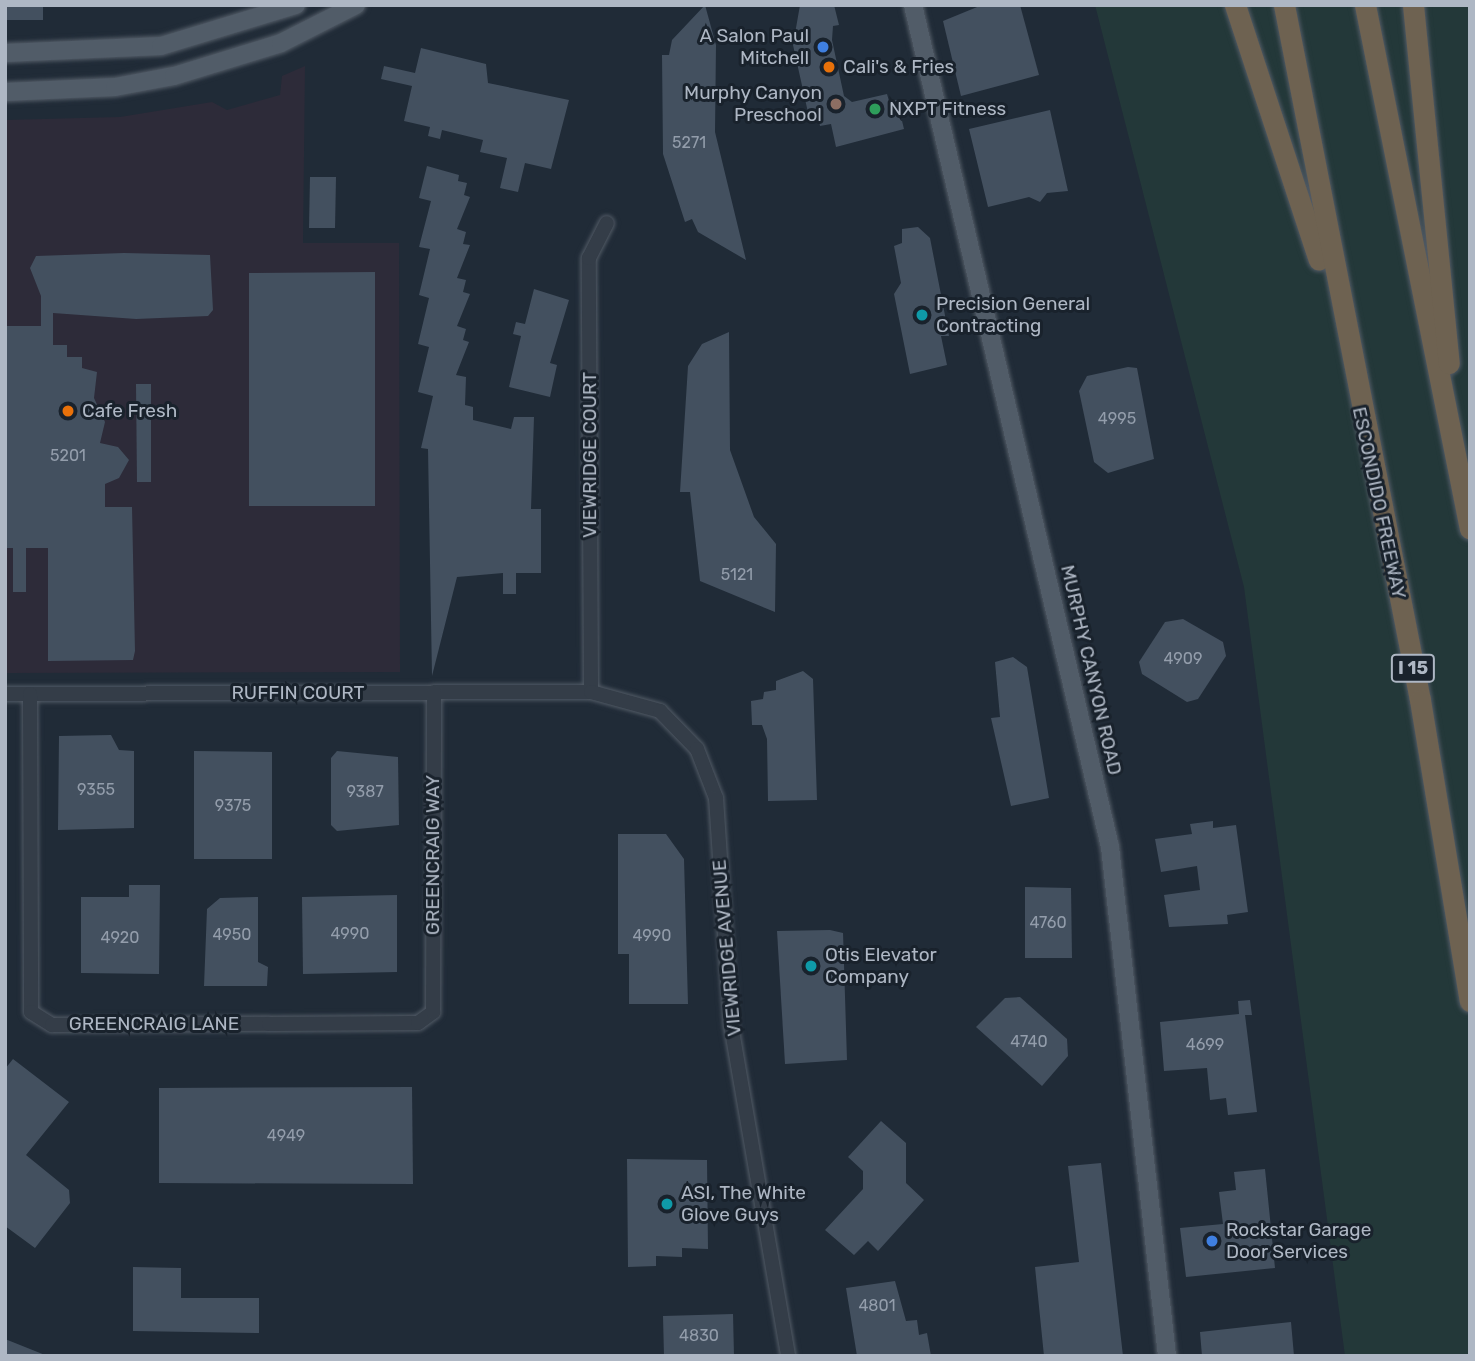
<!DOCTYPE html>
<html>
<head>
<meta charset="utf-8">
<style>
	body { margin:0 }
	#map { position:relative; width:1475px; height:1361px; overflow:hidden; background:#202b37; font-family:Rubik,sans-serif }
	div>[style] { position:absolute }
	.medical>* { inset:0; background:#2d2b39 }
	.green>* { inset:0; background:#233839 }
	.building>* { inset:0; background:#43505f }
	.roads { filter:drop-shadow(0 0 2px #515a65) drop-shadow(0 0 2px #515a65) }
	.minor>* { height:14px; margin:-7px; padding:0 7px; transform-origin:7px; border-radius:7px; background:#343d48 }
	.major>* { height:18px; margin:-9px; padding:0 9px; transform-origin:9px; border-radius:9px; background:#515c68 }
	.highway>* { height:21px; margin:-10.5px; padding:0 10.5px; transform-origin:10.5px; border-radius:10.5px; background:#6e6251 }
	.dots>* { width:19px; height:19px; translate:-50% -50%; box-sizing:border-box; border:4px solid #19222c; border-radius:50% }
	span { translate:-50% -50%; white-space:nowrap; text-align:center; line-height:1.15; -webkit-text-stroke:6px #19222c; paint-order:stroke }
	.number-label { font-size:16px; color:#939dab }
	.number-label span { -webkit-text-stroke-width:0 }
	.shield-label span { padding:2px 5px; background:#19222c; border:2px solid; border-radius:5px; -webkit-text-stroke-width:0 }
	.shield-label { font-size:18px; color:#aeb7c4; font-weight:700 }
	.poi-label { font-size:19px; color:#aeb7c4 }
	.right { translate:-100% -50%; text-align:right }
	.left { translate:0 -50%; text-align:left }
	.street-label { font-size:19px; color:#aeb7c4 }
	.frame { position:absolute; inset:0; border:7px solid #aeb7c4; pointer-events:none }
</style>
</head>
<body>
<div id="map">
	<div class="medical">
		<div style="clip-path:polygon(305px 66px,303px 243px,399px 243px,400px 672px,5px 673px,5px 120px,120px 117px,212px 102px,227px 110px,280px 95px,282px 76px)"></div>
	</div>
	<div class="green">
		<div style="clip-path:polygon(1095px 5px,1470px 5px,1470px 1356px,1345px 1356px,1244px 587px)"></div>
	</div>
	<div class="building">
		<div style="clip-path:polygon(5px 5px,43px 5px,43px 20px,5px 20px)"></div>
		<div style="clip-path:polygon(705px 5px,716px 45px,715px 132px,746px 260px,698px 232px,692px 219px,685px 222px,663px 154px,662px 55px,669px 55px,672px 40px)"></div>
		<div style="clip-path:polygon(800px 5px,834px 5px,839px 25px,833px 26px,832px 40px,844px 96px,852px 102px,887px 94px,889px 101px,897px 100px,904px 129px,836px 147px,831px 124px,820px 126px,818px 116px,809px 117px,793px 45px)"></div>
		<div style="clip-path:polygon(982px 5px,1020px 5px,1039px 75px,961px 96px,943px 21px)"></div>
		<div style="clip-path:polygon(421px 48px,486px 64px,488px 83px,569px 100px,551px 169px,525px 163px,518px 192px,500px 188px,507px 158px,480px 152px,483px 140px,442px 130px,440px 139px,428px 136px,430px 127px,404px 121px,412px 86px,381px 79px,384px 66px,415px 73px)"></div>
		<div style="clip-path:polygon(1050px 110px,1068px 191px,1047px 193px,1040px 202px,1029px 197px,988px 207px,969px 129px)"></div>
		<div style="clip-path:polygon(427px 166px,459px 175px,458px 181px,467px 183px,464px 195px,470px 197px,457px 229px,466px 232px,463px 244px,470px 245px,457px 278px,466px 280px,463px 292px,470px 294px,457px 326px,466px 329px,463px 340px,469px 342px,456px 375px,466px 377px,465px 405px,473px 407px,473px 420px,511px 429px,514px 417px,534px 417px,531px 509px,541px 509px,541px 573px,516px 573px,516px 594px,503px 594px,503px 573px,457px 577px,432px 676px,428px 449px,421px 448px,433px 396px,418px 392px,429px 347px,418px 344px,429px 298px,419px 295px,430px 249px,419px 247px,431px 201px,419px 198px)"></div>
		<div style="clip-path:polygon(310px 177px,336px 177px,335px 228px,309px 228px)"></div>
		<div style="clip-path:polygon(918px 227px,930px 238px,949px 336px,941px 336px,947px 365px,910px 374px,894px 294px,901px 283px,894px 246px,902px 243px,902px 229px)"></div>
		<div style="clip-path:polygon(124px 253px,210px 255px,213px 310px,208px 316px,136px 319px,53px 313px,53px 345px,67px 345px,67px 357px,82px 357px,82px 368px,97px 372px,94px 398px,105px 422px,100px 443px,118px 447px,129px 460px,119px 478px,105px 484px,105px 507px,132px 507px,135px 651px,133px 660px,48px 661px,48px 548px,26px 548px,26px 592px,13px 592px,13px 548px,5px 548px,5px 326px,41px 326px,41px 296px,30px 268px,36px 256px)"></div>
		<div style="clip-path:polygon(375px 272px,375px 506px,249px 506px,249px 273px)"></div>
		<div style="clip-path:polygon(534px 289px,569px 300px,550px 363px,557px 365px,550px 397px,509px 387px,521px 336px,513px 334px,516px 322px,525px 324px)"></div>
		<div style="clip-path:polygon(729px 332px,730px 450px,754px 517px,776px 544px,775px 612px,700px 581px,690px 492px,680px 492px,688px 366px,702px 344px)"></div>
		<div style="clip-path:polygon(1128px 367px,1137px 368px,1154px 459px,1108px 473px,1094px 462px,1079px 391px,1087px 376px)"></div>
		<div style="clip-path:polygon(136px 384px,151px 384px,151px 482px,137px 482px)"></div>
		<div style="clip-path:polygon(1183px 619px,1223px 642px,1226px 656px,1198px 699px,1187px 702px,1142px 674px,1139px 662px,1165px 622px)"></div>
		<div style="clip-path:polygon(1013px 657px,1027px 667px,1049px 798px,1011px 806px,991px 718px,1000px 717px,995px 662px)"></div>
		<div style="clip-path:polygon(803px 671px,813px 679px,817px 800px,768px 801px,767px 739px,762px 725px,752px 725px,751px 701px,763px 699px,764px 692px,776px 690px,776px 681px)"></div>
		<div style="clip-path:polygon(111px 735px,119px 750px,134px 751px,134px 828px,58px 830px,59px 736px)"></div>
		<div style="clip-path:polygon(194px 751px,272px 752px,272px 859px,194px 859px)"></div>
		<div style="clip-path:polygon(337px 751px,398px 757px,399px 825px,337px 831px,331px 825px,331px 758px)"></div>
		<div style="clip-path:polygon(1213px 821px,1213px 828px,1236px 825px,1248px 912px,1227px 915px,1228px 924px,1169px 927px,1164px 895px,1200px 890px,1197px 866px,1161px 872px,1155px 839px,1192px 834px,1190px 824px)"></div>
		<div style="clip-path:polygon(618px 834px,666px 834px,684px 859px,688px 1004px,629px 1004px,629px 954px,618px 954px)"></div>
		<div style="clip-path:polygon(129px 885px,160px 885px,159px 974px,81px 973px,81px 897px,129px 897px)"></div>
		<div style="clip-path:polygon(1025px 887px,1071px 888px,1072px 958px,1025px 958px)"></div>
		<div style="clip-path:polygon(397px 895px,397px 972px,303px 974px,302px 897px)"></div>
		<div style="clip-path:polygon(258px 897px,258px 962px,268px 967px,267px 986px,204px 986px,207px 909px,220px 898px)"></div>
		<div style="clip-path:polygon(830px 930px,843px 933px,847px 1060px,785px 1064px,777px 931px)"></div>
		<div style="clip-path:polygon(1020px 997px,1067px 1039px,1068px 1056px,1042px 1086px,976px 1027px,1005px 998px)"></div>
		<div style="clip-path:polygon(1250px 1000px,1252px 1015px,1245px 1015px,1257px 1112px,1228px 1115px,1226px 1098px,1210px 1100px,1207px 1068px,1164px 1071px,1160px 1022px,1239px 1014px,1238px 1001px)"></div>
		<div style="clip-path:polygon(13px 1059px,69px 1102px,26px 1155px,69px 1190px,70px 1203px,35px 1248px,5px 1226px,5px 1069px)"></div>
		<div style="clip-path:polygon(412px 1087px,413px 1184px,159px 1183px,159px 1088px)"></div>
		<div style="clip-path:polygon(881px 1121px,906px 1143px,906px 1183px,924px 1200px,878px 1251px,868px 1241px,854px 1255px,825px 1230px,863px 1189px,863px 1171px,848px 1157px)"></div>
		<div style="clip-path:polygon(627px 1159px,707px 1160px,708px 1249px,682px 1248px,682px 1257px,656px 1256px,656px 1266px,628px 1267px)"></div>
		<div style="clip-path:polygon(1101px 1163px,1123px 1356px,1044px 1356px,1035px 1267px,1079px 1262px,1068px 1166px)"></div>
		<div style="clip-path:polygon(1265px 1169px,1275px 1268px,1186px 1277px,1180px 1228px,1223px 1224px,1219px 1192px,1236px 1190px,1234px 1172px)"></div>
		<div style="clip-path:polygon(133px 1267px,181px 1268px,181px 1298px,259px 1298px,259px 1333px,133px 1331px)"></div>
		<div style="clip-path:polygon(895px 1281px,906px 1321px,917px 1320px,919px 1335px,927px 1333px,931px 1356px,857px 1356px,846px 1288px)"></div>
		<div style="clip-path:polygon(733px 1314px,734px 1356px,664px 1356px,663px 1316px)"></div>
		<div style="clip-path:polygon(1291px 1322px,1294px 1356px,1202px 1356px,1200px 1332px)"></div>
		<div style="clip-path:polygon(5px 1339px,45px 1355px,45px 1356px,5px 1356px)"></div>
	</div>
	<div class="roads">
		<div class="minor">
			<div style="left:591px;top:692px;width:434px;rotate:-90.3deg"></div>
			<div style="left:589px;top:258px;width:39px;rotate:-63deg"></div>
			<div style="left:5px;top:694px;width:586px;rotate:-0.2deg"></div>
			<div style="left:591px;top:692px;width:72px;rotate:15.4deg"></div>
			<div style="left:660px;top:711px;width:53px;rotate:45.8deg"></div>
			<div style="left:697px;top:749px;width:53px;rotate:68.8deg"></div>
			<div style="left:716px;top:798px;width:227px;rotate:86.2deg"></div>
			<div style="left:731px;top:1025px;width:336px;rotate:80.2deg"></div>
			<div style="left:30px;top:694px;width:318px;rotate:89.8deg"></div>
			<div style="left:31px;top:1012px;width:25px;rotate:32deg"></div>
			<div style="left:52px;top:1025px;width:217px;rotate:-0.3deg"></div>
			<div style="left:269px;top:1024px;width:149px;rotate:-0.4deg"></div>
			<div style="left:418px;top:1023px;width:19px;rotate:-36deg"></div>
			<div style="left:433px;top:1012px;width:320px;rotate:-89.8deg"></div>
		</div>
		<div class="major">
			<div style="left:913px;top:5px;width:865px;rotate:76.83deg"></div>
			<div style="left:1110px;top:847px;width:512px;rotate:83.61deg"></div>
			<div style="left:5px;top:53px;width:156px;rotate:-2.6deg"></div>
			<div style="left:161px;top:46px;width:141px;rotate:-16.9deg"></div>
			<div style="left:5px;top:92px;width:110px;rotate:-2.6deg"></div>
			<div style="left:115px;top:87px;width:60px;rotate:-10.6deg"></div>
			<div style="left:174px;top:76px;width:112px;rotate:-17.1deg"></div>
			<div style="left:281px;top:43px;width:84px;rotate:-26.9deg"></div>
		</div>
		<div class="highway">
			<div style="left:1235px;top:5px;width:268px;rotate:71.8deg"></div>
			<div style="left:1284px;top:5px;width:708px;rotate:78.93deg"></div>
			<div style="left:1420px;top:700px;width:305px;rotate:80.6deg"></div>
			<div style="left:1365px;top:5px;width:534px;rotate:78.67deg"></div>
			<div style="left:1413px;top:5px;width:360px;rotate:84.3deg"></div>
		</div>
	</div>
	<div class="dots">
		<div style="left:823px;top:47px;background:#3f7fe0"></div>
		<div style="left:829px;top:67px;background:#e8710a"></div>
		<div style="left:836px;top:104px;background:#8d6e63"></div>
		<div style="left:875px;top:109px;background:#2e9e5b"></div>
		<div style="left:922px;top:315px;background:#0f9aa8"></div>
		<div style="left:68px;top:411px;background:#e8710a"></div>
		<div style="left:811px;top:966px;background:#0f9aa8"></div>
		<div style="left:667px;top:1204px;background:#0f9aa8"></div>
		<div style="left:1212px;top:1241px;background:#3f7fe0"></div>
	</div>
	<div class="number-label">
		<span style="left:689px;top:143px">5271</span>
		<span style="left:1117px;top:419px">4995</span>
		<span style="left:68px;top:456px">5201</span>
		<span style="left:737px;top:575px">5121</span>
		<span style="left:1183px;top:659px">4909</span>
		<span style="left:96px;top:790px">9355</span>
		<span style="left:365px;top:792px">9387</span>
		<span style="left:233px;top:806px">9375</span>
		<span style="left:1048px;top:923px">4760</span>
		<span style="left:350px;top:934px">4990</span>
		<span style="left:232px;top:935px">4950</span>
		<span style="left:652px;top:936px">4990</span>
		<span style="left:120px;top:938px">4920</span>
		<span style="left:1029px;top:1042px">4740</span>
		<span style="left:1205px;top:1045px">4699</span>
		<span style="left:286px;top:1136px">4949</span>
		<span style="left:877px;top:1306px">4801</span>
		<span style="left:699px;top:1336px">4830</span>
	</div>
	<div class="shield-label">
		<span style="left:1413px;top:668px">I 15</span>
	</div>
	<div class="poi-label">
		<span class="right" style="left:809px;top:47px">A Salon Paul<br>Mitchell</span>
		<span class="left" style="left:843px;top:67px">Cali's &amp; Fries</span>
		<span class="right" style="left:822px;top:104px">Murphy Canyon<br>Preschool</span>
		<span class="left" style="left:889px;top:109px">NXPT Fitness</span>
		<span class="left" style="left:936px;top:315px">Precision General<br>Contracting</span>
		<span class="left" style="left:82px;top:411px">Cafe Fresh</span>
		<span class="left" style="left:825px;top:966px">Otis Elevator<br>Company</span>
		<span class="left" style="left:681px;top:1204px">ASI, The White<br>Glove Guys</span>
		<span class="left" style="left:1226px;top:1241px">Rockstar Garage<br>Door Services</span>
	</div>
	<div class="street-label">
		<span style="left:590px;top:455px;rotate:-90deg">VIEWRIDGE COURT</span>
		<span style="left:1379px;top:503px;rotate:78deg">ESCONDIDO FREEWAY</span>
		<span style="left:1091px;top:670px;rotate:77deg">MURPHY CANYON ROAD</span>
		<span style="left:298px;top:693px">RUFFIN COURT</span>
		<span style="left:433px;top:855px;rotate:-90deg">GREENCRAIG WAY</span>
		<span style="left:727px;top:948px;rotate:-95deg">VIEWRIDGE AVENUE</span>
		<span style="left:154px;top:1024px">GREENCRAIG LANE</span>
	</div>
	<div class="frame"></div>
</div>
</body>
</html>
